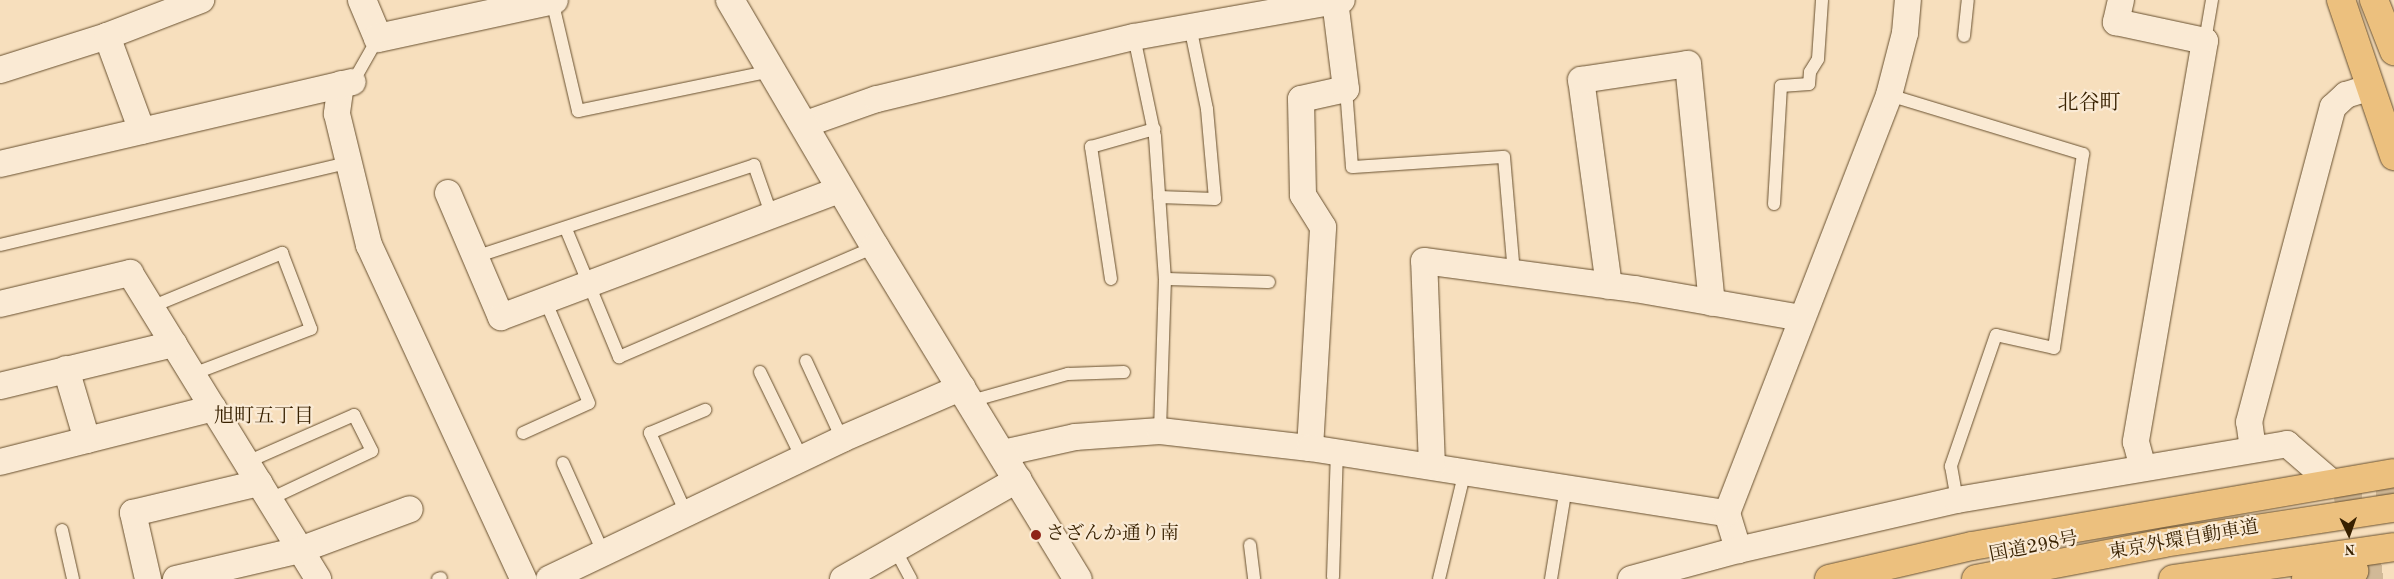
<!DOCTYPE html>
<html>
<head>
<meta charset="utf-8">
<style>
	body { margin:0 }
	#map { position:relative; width:2394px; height:579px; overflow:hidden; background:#f7dfbd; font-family:"Old Standard TT","Noto Serif JP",serif }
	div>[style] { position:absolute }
	.trunk-tunnel>* { height:28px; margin-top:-14px; transform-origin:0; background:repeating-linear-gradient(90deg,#d1b997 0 28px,transparent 0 42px) }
	.roads { filter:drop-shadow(0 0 1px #68502f) drop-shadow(0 0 1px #68502f) }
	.service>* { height:12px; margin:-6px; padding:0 6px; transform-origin:6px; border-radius:6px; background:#faead4 }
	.minor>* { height:26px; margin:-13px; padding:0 13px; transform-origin:13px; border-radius:13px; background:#faead4 }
	.tertiary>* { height:28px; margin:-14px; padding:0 14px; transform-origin:14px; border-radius:14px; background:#faead4 }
	.trunk>* { height:28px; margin:-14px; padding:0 14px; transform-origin:14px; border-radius:14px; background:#ecc07e }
	.motorway>* { height:28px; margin:-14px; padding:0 14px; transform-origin:14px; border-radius:14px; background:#ecc07e }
	.dots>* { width:14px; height:14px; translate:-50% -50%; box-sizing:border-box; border:2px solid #faead4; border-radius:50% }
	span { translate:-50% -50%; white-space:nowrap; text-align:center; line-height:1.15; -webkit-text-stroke:4.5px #faead4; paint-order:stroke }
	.poi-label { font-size:19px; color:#382100 }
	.left { translate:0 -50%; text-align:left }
	.street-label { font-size:19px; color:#382100 }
	.neighbourhood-label { font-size:20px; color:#382100 }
	.quarter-label { font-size:21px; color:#382100 }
	.north { position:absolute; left:2324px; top:509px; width:50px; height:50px; -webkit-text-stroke:4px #faead4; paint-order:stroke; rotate:177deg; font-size:14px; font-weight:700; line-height:20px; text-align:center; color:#382100 }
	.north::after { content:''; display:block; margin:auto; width:18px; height:22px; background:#382100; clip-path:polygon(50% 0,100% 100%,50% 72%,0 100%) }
</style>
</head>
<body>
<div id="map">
	<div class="trunk-tunnel">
		<div style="left:2334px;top:498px;width:61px;rotate:-7.6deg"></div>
		<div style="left:2354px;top:571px;width:40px;rotate:-7.1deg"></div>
	</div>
	<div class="roads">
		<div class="service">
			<div style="left:552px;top:0;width:114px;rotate:76.8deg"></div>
			<div style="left:578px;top:111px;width:198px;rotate:-11.7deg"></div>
			<div style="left:1964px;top:36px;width:36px;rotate:-84deg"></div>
			<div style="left:1134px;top:37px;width:102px;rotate:78.1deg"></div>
			<div style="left:1155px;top:137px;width:142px;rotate:86deg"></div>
			<div style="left:1165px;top:279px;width:152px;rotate:91.9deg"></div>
			<div style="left:2205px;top:41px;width:42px;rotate:-80.3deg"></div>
			<div style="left:353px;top:82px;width:51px;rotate:-60.4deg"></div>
			<div style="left:1346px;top:89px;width:78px;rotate:85.6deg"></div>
			<div style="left:1352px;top:167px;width:152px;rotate:-3.8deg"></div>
			<div style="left:1504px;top:157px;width:116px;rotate:85.1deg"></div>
			<div style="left:1889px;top:95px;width:203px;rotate:16.9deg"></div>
			<div style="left:2083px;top:154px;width:196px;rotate:98.5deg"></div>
			<div style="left:2054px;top:348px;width:59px;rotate:-167.4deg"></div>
			<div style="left:1996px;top:335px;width:139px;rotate:109deg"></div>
			<div style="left:1951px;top:466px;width:35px;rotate:80deg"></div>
			<div style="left:1159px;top:197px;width:56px;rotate:2deg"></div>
			<div style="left:1215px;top:199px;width:90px;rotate:-95.1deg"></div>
			<div style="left:1207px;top:109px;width:85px;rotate:-101.6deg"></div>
			<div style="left:1774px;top:204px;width:118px;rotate:-86.6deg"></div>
			<div style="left:1781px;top:86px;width:28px;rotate:-4deg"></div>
			<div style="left:1809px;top:84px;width:12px;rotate:-85deg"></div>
			<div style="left:1810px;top:72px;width:15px;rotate:-58deg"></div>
			<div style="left:1818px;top:59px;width:59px;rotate:-86.1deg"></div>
			<div style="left:566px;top:229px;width:139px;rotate:67.5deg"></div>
			<div style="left:619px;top:357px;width:279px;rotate:-23.3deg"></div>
			<div style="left:0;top:245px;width:357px;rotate:-13.3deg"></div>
			<div style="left:475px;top:257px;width:294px;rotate:-18.2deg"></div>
			<div style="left:754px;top:165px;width:54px;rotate:70.6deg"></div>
			<div style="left:1111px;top:279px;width:134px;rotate:-98.6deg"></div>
			<div style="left:1091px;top:147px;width:66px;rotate:-15.9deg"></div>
			<div style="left:1165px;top:279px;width:104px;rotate:1.7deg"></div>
			<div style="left:151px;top:307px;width:142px;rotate:-22.4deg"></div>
			<div style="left:282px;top:253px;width:81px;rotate:69.1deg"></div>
			<div style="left:311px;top:329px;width:126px;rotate:159.1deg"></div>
			<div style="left:806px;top:361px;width:86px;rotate:65.2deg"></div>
			<div style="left:760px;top:372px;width:96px;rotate:64deg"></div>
			<div style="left:971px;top:401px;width:101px;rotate:-15.6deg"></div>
			<div style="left:1068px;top:374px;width:56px;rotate:-2deg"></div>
			<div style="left:523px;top:433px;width:72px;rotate:-24.4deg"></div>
			<div style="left:589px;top:403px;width:112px;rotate:-113.1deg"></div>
			<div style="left:247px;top:462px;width:117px;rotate:-23.7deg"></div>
			<div style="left:354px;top:415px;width:40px;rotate:63.4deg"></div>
			<div style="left:372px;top:451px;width:113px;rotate:154.8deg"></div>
			<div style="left:563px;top:463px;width:98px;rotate:65.8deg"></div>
			<div style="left:686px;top:513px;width:88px;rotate:-114.2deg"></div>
			<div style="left:650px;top:433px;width:60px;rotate:-22.7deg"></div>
			<div style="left:62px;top:530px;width:50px;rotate:77.3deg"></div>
			<div style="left:1250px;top:545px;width:34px;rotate:83deg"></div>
			<div style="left:896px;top:551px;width:32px;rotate:62deg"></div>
			<div style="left:1333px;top:577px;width:125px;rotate:-88.2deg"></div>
			<div style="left:438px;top:579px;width:3px;rotate:-18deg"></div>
			<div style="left:1439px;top:579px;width:111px;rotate:-76.5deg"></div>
			<div style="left:1551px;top:579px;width:93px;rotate:-80.7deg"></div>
		</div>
		<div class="minor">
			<div style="left:2121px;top:0;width:23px;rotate:103deg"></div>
			<div style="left:2116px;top:22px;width:91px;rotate:12.1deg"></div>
			<div style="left:2205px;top:41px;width:407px;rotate:99.8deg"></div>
			<div style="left:2136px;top:442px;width:27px;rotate:75deg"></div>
			<div style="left:107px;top:36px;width:101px;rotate:-21deg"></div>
			<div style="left:0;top:70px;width:112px;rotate:-17.6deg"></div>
			<div style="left:107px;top:36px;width:101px;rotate:69.8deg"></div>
			<div style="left:341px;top:84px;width:30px;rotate:98deg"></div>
			<div style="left:337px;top:114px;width:135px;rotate:76.3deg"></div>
			<div style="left:369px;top:245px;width:368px;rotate:65.2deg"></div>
			<div style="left:803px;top:125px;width:78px;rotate:-19.4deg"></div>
			<div style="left:877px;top:99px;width:264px;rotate:-13.6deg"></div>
			<div style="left:1134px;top:37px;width:211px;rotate:-10.1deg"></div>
			<div style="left:0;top:164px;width:362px;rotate:-13.1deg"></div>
			<div style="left:448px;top:193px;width:135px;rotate:66.9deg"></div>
			<div style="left:501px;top:317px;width:363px;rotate:-20.6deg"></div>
			<div style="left:1609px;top:286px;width:208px;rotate:-97.7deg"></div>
			<div style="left:1581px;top:80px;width:108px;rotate:-8.5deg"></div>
			<div style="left:1688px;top:64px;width:240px;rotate:84.3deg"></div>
			<div style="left:0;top:304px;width:134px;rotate:-13.4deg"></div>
			<div style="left:130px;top:273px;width:359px;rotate:58.4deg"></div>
			<div style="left:66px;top:369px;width:74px;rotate:73.5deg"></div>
			<div style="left:0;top:386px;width:179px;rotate:-13.6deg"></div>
			<div style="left:1310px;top:448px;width:221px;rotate:-86.6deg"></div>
			<div style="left:1323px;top:227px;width:38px;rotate:-122deg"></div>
			<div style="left:1303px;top:195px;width:96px;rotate:-91.2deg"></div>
			<div style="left:1301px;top:99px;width:46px;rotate:-12.5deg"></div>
			<div style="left:1346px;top:89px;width:89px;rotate:-97.1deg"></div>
			<div style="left:2253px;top:449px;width:27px;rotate:-98deg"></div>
			<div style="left:2249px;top:422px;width:326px;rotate:-75.1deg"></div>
			<div style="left:2333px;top:107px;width:18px;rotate:-43deg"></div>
			<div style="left:2346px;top:95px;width:25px;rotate:-18deg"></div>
			<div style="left:1003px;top:453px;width:74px;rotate:-12.5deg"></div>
			<div style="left:1075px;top:437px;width:85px;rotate:-4deg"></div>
			<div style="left:1160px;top:431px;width:151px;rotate:6.5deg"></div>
			<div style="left:1310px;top:448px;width:422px;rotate:8.9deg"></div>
			<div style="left:1727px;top:513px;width:39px;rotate:73deg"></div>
			<div style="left:0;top:462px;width:220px;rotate:-14.2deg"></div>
			<div style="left:1432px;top:466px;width:205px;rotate:-92.2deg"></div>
			<div style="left:1424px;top:261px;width:213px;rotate:7.6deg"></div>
			<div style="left:1635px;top:289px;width:169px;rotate:9.9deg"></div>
			<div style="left:1727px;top:513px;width:448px;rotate:-68.8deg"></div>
			<div style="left:1889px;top:95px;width:64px;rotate:-75.5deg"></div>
			<div style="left:1905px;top:33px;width:33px;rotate:-85deg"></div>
			<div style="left:148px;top:579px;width:68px;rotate:-102.8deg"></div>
			<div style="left:133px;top:513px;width:130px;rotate:-13.4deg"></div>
			<div style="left:176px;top:579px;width:127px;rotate:-13.2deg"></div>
			<div style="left:300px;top:550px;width:117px;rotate:-20.4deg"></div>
			<div style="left:549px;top:579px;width:325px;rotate:-25.5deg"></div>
			<div style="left:842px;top:439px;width:131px;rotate:-23.4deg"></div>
			<div style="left:843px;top:579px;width:202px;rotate:-29.7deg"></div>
			<div style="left:1631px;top:579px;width:111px;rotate:-15.2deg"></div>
			<div style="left:1738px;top:550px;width:225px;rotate:-12.9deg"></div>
			<div style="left:1957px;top:500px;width:335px;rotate:-9.6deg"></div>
			<div style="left:2287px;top:444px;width:58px;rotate:40.8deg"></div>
		</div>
		<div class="tertiary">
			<div style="left:362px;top:0;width:41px;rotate:67.2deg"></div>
			<div style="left:378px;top:38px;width:180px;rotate:-12.2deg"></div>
			<div style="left:730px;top:0;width:286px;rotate:59.6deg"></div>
			<div style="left:875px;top:247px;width:389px;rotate:58.6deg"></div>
		</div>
		<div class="trunk">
			<div style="left:2341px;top:0;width:165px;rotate:71.2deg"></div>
			<div style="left:2374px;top:0;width:55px;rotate:68.6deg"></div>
			<div style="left:1829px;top:579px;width:147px;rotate:-13deg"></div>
			<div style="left:1972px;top:546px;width:428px;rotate:-9.8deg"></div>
			<div style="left:2306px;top:579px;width:49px;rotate:-9.5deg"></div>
		</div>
		<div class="motorway">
			<div style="left:1976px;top:579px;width:191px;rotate:-10.8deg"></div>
			<div style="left:2164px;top:543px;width:233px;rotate:-8.7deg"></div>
			<div style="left:2173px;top:579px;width:223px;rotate:-8.2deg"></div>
		</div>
	</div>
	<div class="dots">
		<div style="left:1036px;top:535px;background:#8f2418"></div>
	</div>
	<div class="poi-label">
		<span class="left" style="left:1046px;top:535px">さざんか通り南</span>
	</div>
	<div class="street-label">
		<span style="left:2184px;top:541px;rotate:-10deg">東京外環自動車道</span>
		<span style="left:2034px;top:548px;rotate:-11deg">国道298号</span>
	</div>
	<div class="neighbourhood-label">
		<span style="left:264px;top:417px">旭町五丁目</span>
	</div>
	<div class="quarter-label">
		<span style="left:2089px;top:104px">北谷町</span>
	</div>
	<div class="north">N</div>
</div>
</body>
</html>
